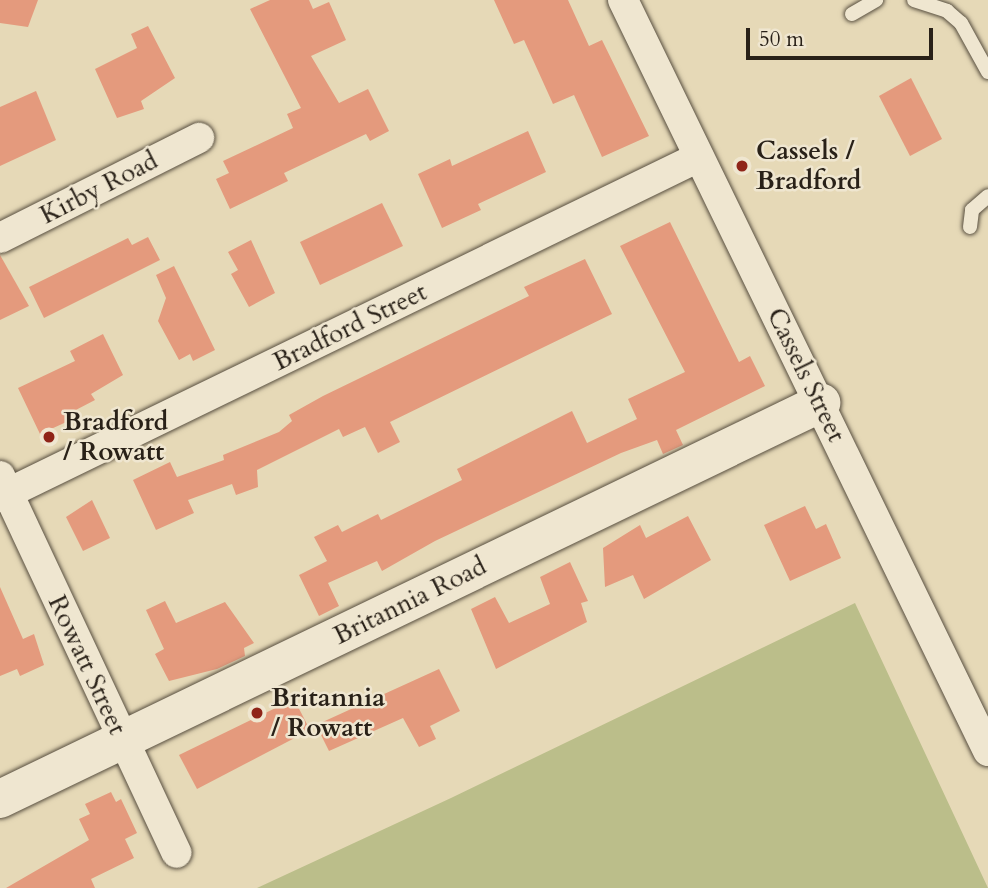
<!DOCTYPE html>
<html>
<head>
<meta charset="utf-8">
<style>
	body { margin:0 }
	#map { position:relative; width:988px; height:888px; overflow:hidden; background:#e6d9b7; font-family:Cardo,serif }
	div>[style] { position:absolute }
	.green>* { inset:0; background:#bbbe8a }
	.building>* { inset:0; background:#e49a7d }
	.roads { filter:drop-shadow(0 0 2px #584f40) drop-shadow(0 0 2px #584f40) }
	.lane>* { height:14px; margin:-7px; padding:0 7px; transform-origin:7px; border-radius:7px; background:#efe6d0 }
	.street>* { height:30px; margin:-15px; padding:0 15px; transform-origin:15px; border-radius:15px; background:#efe6d0 }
	.secondary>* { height:38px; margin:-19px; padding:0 19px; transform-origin:19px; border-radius:19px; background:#efe6d0 }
	.dots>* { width:19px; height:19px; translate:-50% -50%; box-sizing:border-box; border:4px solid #efe6d0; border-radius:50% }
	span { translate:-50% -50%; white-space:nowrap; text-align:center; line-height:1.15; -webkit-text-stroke:5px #efe6d0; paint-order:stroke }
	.poi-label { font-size:26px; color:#292118; font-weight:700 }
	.left { translate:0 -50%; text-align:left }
	.street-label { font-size:26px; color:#292118 }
	.scale { position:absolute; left:746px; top:28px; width:187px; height:32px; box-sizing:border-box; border:4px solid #292118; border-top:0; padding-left:9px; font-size:21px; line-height:24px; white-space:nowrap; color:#292118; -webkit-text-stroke:5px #efe6d0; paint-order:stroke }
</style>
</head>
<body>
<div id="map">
	<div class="green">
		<div style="clip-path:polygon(855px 603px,988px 888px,257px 888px,451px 798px)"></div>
	</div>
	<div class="building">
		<div style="clip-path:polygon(0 0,38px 0,28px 27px,0 23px)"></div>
		<div style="clip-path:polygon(270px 0,309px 0,313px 9px,329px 2px,346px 40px,311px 56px,339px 103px,368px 89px,389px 131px,370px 141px,366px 134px,284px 173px,288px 181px,230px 209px,216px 179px,229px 173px,223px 161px,293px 128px,287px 114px,301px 108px,250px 9px)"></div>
		<div style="clip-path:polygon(494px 0,568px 0,589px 46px,602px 40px,649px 136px,602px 157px,574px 95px,553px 104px,524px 40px,514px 44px)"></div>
		<div style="clip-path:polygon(148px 26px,175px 78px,141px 101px,144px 109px,117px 118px,95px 69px,137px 48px,131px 34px)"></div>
		<div style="clip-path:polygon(911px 78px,942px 139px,910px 156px,879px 96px)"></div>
		<div style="clip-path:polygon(36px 91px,56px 140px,0 166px,0 107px)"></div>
		<div style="clip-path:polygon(528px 131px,546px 172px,478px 204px,481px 210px,442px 228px,418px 174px,450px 159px,452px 166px)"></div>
		<div style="clip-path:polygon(382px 203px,403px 246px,320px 285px,300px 242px)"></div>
		<div style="clip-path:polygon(670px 222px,739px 362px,750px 356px,765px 386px,676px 430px,683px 445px,663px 454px,657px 440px,621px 453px,435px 541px,382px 571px,377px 561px,328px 583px,339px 606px,319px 616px,299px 575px,327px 561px,314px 537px,338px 525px,342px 532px,378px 514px,381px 520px,462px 480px,457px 469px,572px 411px,587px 443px,637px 419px,628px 399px,685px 372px,620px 246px)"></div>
		<div style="clip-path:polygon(148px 237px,160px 260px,44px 318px,29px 287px,128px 238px,132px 245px)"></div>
		<div style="clip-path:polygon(251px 240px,275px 293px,249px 307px,231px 274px,238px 270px,228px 252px)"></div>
		<div style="clip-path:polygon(0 255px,29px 306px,0 320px)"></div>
		<div style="clip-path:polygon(585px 259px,612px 314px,390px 422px,400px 442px,378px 453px,365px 427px,343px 437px,339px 429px,257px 470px,258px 487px,236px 495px,232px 484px,188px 500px,194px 513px,156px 530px,133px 480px,170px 462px,177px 477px,224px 460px,223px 455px,279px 432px,292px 421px,289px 415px,323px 396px,529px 296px,524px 287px)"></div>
		<div style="clip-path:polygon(174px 266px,215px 350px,193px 361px,190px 354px,179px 360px,158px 321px,166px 298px,156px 275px)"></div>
		<div style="clip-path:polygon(103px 334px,123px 375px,91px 394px,95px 400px,70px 413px,73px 419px,40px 434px,18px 388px,75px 361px,70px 351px)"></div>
		<div style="clip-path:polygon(92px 500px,110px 538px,83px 551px,66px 517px)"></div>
		<div style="clip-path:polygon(805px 506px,816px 529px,826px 524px,841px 558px,790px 581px,764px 525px)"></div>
		<div style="clip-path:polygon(688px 516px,711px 560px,644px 599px,633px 575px,605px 587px,603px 548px,640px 525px,646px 538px)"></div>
		<div style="clip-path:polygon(570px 562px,588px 601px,581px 603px,587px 622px,496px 669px,471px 609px,495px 597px,509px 623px,550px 604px,540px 577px)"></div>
		<div style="clip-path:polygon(0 587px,23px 639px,34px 634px,44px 665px,20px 676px,17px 669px,0 676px)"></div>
		<div style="clip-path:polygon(165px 601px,176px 623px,225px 602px,254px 643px,244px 648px,245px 656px,217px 669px,169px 681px,155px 654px,164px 649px,146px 610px)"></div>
		<div style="clip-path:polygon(439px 669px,460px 711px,430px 726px,436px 739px,419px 747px,403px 718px,329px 751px,316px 725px)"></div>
		<div style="clip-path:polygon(294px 699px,310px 730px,197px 789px,179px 755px)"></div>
		<div style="clip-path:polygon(111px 792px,116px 802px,121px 799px,137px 833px,125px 839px,134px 858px,91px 879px,95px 888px,6px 888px,89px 840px,79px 819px,90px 814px,85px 804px)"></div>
	</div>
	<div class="roads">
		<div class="lane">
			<div style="left:914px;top:0;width:35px;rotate:18deg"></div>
			<div style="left:947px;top:11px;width:18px;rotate:41deg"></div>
			<div style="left:961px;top:23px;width:56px;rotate:61.1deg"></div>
			<div style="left:852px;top:14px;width:28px;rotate:-30deg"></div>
			<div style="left:970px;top:227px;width:17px;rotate:-83deg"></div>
			<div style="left:972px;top:210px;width:21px;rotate:-41deg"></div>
		</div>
		<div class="street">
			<div style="left:623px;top:0;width:835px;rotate:64.08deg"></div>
			<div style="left:0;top:238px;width:223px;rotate:-26.7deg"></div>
			<div style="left:0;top:476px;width:416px;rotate:64.9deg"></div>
			<div style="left:0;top:497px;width:777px;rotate:-25.94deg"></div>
		</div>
		<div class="secondary">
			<div style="left:0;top:799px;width:912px;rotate:-25.75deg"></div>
		</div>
	</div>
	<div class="dots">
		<div style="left:742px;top:166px;background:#8f2418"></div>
		<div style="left:49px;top:437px;background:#8f2418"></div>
		<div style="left:257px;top:713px;background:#8f2418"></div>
	</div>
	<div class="poi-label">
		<span class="left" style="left:756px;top:166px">Cassels /<br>Bradford</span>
		<span class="left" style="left:63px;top:437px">Bradford<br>/ Rowatt</span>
		<span class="left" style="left:271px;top:713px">Britannia<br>/ Rowatt</span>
	</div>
	<div class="street-label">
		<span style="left:99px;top:188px;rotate:-27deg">Kirby Road</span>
		<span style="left:350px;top:327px;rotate:-26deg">Bradford Street</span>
		<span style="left:806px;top:375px;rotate:64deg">Cassels Street</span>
		<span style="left:410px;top:601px;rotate:-26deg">Britannia Road</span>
		<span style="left:87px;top:665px;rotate:65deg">Rowatt Street</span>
	</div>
	<div class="scale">50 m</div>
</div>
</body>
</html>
